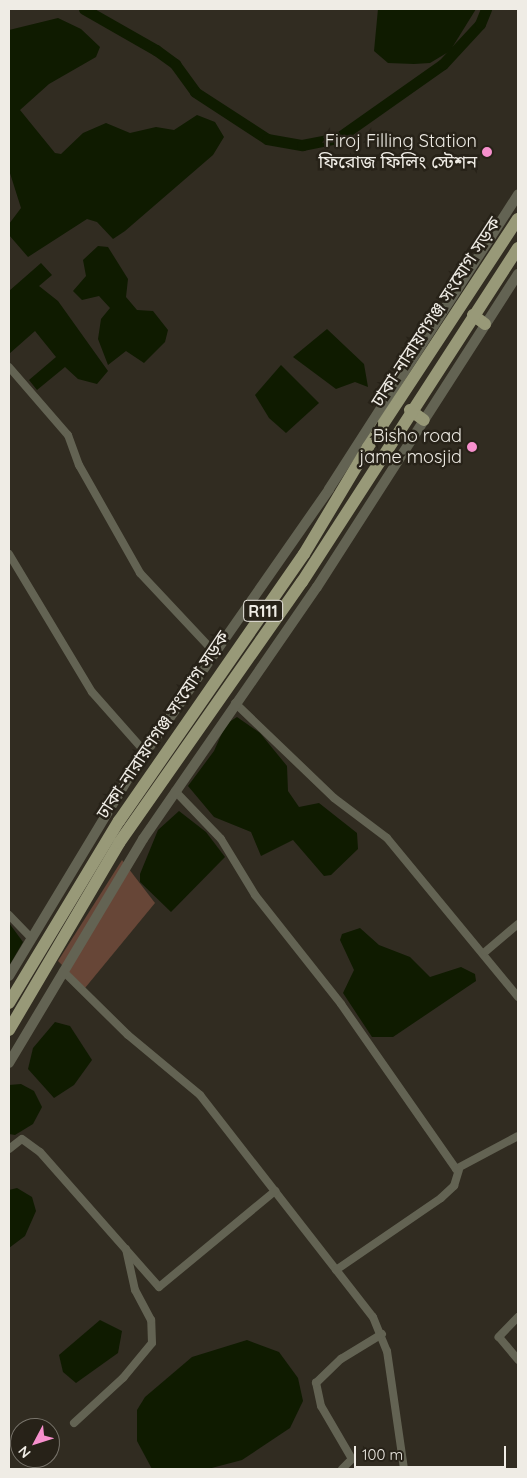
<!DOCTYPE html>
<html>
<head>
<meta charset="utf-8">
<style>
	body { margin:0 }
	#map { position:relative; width:527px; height:1478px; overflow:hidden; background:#312c21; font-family:Quicksand,"Noto Sans Bengali",sans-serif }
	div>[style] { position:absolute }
	.green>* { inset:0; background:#674637 }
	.water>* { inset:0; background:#0f1b00 }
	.canal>* { height:11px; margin:-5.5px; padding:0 5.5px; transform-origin:5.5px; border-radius:5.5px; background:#0f1b00 }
	.minor>* { height:8px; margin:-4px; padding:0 4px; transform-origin:4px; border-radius:4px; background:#636353 }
	.tertiary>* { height:10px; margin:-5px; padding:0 5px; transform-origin:5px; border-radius:5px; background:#636353 }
	.primary>* { height:12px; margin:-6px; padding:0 6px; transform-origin:6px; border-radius:6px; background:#989978 }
	.dots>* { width:14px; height:14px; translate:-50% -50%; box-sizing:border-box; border:2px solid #272218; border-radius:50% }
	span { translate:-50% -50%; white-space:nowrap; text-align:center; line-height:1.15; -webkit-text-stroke:5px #272218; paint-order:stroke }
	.shield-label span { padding:1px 4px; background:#272218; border:1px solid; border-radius:4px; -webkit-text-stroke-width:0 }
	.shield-label { font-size:16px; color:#efece5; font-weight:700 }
	.poi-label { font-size:18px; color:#efece5 }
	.right { translate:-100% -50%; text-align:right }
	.street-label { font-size:18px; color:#efece5 }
	.frame { position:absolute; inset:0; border:10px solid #efece5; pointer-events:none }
	.north { position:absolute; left:10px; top:1418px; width:50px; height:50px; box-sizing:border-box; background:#272218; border:1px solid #77736a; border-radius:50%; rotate:230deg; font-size:14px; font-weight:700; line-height:20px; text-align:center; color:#efece5 }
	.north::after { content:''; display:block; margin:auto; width:18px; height:22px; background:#f790cd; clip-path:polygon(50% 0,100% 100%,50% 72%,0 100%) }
	.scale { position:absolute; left:354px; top:1446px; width:152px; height:22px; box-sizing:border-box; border:2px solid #efece5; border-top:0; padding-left:6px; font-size:15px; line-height:18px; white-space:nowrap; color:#efece5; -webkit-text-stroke:4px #272218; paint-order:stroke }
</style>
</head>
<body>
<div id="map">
	<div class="green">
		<div style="clip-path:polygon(122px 860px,155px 903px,85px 988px,58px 961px)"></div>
	</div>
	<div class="water">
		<div style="clip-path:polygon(378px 9px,476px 9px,450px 51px,430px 63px,414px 64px,388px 63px,374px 51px)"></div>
		<div style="clip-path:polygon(58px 18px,81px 29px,100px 47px,96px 57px,49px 84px,20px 110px,55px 153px,61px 154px,83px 133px,106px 123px,130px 133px,156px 127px,174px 130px,197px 115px,215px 122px,224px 137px,213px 155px,125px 231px,113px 239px,97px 222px,87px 219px,28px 257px,9px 235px,9px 224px,21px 208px,9px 170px,9px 30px)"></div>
		<div style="clip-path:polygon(98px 246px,108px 247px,128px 279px,126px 297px,137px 310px,153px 311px,168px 330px,165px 342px,144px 363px,126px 351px,108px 365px,98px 339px,101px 319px,110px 308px,99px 296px,82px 300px,73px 291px,86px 276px,83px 260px)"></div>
		<div style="clip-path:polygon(41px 263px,52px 275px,39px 286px,58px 301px,108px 371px,97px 384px,78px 379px,65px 367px,37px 390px,29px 380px,56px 357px,35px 331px,9px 354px,9px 291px)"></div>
		<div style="clip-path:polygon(327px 329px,364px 364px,368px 387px,355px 382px,336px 389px,293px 357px)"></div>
		<div style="clip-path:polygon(281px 365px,319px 403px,286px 433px,269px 418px,255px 395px)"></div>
		<div style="clip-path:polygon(237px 717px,260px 733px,287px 766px,288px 791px,299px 807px,319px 803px,357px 833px,358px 849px,331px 875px,324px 876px,293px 840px,261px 856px,251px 832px,214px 817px,188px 786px,214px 751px,226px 724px)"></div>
		<div style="clip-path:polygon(179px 811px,206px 832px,225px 857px,171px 912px,140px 882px,140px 874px,158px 830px)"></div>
		<div style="clip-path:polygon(9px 923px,23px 942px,9px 966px)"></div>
		<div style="clip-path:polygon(360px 928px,379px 945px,410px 957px,430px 977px,461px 967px,475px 974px,476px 981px,393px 1037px,372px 1037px,343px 993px,354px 970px,340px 940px,342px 934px)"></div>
		<div style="clip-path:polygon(55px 1022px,70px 1026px,92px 1060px,74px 1085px,54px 1098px,28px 1069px,33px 1048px)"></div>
		<div style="clip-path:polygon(21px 1084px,34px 1091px,42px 1107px,33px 1124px,15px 1135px,9px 1134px,9px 1085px)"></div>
		<div style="clip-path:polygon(17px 1188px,32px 1197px,36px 1211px,25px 1236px,9px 1248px,9px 1190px)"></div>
		<div style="clip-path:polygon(100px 1320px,122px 1331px,118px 1353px,76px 1383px,63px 1372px,59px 1355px)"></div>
		<div style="clip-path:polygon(247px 1340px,279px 1352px,298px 1378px,303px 1401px,290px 1428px,242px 1460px,208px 1469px,152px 1469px,137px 1441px,137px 1410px,145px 1397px,192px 1357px)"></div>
	</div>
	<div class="canal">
		<div style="left:84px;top:9px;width:83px;rotate:29.7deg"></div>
		<div style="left:156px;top:50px;width:24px;rotate:36deg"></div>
		<div style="left:175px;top:64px;width:34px;rotate:54deg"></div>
		<div style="left:195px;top:92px;width:86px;rotate:33.1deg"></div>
		<div style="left:267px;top:139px;width:36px;rotate:10deg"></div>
		<div style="left:302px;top:145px;width:37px;rotate:-11deg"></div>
		<div style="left:338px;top:138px;width:128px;rotate:-35.2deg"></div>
		<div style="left:443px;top:64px;width:54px;rotate:-47.2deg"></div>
		<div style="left:480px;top:24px;width:16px;rotate:-68deg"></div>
	</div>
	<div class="minor">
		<div style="left:9px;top:367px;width:90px;rotate:49.1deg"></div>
		<div style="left:68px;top:435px;width:32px;rotate:70deg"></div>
		<div style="left:79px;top:465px;width:124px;rotate:60.5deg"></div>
		<div style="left:140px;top:573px;width:111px;rotate:46.8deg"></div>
		<div style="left:9px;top:554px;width:161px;rotate:59deg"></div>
		<div style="left:92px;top:692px;width:80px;rotate:48.5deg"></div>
		<div style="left:235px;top:703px;width:137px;rotate:43.8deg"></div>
		<div style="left:334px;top:798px;width:66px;rotate:37deg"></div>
		<div style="left:387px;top:838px;width:206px;rotate:50.5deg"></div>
		<div style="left:175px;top:791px;width:66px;rotate:46.2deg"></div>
		<div style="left:221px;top:839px;width:66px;rotate:58.7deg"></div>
		<div style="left:255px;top:895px;width:139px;rotate:51.7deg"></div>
		<div style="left:341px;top:1004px;width:201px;rotate:55.1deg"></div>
		<div style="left:456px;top:1169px;width:70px;rotate:-28deg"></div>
		<div style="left:9px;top:915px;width:32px;rotate:46deg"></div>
		<div style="left:485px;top:952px;width:43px;rotate:-40.3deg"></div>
		<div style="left:63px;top:971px;width:91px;rotate:44.6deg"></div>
		<div style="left:128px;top:1035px;width:94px;rotate:39.8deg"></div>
		<div style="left:200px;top:1095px;width:281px;rotate:52.1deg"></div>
		<div style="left:373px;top:1317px;width:37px;rotate:68deg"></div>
		<div style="left:387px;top:1351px;width:119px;rotate:81.8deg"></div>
		<div style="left:9px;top:1149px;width:16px;rotate:-38deg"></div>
		<div style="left:22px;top:1139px;width:22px;rotate:36deg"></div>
		<div style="left:40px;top:1152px;width:180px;rotate:48.6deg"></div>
		<div style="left:159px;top:1287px;width:151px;rotate:-39.6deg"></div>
		<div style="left:336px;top:1270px;width:127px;rotate:-34.4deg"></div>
		<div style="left:441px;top:1198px;width:18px;rotate:-43deg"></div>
		<div style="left:454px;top:1186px;width:17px;rotate:-73deg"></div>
		<div style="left:518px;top:1317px;width:28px;rotate:134deg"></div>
		<div style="left:499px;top:1337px;width:30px;rotate:50deg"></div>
		<div style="left:74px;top:1423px;width:67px;rotate:-42.6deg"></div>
		<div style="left:123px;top:1378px;width:45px;rotate:-50.4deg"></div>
		<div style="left:152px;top:1343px;width:23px;rotate:-92deg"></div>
		<div style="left:151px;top:1320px;width:34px;rotate:-118deg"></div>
		<div style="left:135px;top:1290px;width:42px;rotate:-102.4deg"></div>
		<div style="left:342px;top:1469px;width:14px;rotate:-45deg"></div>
		<div style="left:352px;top:1459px;width:61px;rotate:-120.3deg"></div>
		<div style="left:321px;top:1406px;width:24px;rotate:-102deg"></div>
		<div style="left:316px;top:1383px;width:35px;rotate:-44deg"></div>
		<div style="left:341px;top:1359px;width:48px;rotate:-31.4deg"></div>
	</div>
	<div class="tertiary">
		<div style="left:9px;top:976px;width:242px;rotate:-58.9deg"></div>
		<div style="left:134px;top:769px;width:341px;rotate:-55.1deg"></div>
		<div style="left:329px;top:489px;width:350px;rotate:-57.3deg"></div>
		<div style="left:9px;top:1063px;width:261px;rotate:-59.1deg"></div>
		<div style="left:143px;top:839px;width:306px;rotate:-55.4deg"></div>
		<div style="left:317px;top:587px;width:372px;rotate:-57.3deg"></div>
	</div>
	<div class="primary">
		<div style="left:473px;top:315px;width:15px;rotate:37deg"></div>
		<div style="left:410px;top:410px;width:17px;rotate:36deg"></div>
		<div style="left:9px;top:1003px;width:213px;rotate:-58.9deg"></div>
		<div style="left:119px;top:821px;width:325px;rotate:-55.3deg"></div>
		<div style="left:304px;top:554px;width:125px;rotate:-59.1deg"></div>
		<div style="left:368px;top:447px;width:273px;rotate:-56.7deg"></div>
		<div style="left:9px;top:1030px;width:217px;rotate:-59.5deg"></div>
		<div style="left:119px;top:843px;width:319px;rotate:-55deg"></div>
		<div style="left:302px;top:582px;width:398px;rotate:-57.1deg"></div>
	</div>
	<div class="dots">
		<div style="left:487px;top:152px;background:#f790cd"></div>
		<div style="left:472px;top:447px;background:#f790cd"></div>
	</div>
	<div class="shield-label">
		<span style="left:263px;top:611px">R111</span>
	</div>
	<div class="poi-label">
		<span class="right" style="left:477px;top:152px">Firoj Filling Station<br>ফিরোজ ফিলিং স্টেশন</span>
		<span class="right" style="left:462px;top:447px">Bisho road<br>jame mosjid</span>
	</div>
	<div class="street-label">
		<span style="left:436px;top:312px;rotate:-57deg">ঢাকা-নারায়ণগঞ্জ সংযোগ সড়ক</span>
		<span style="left:163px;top:725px;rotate:-56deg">ঢাকা-নারায়ণগঞ্জ সংযোগ সড়ক</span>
	</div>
	<div class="frame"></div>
	<div class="north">N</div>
	<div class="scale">100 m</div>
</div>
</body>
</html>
